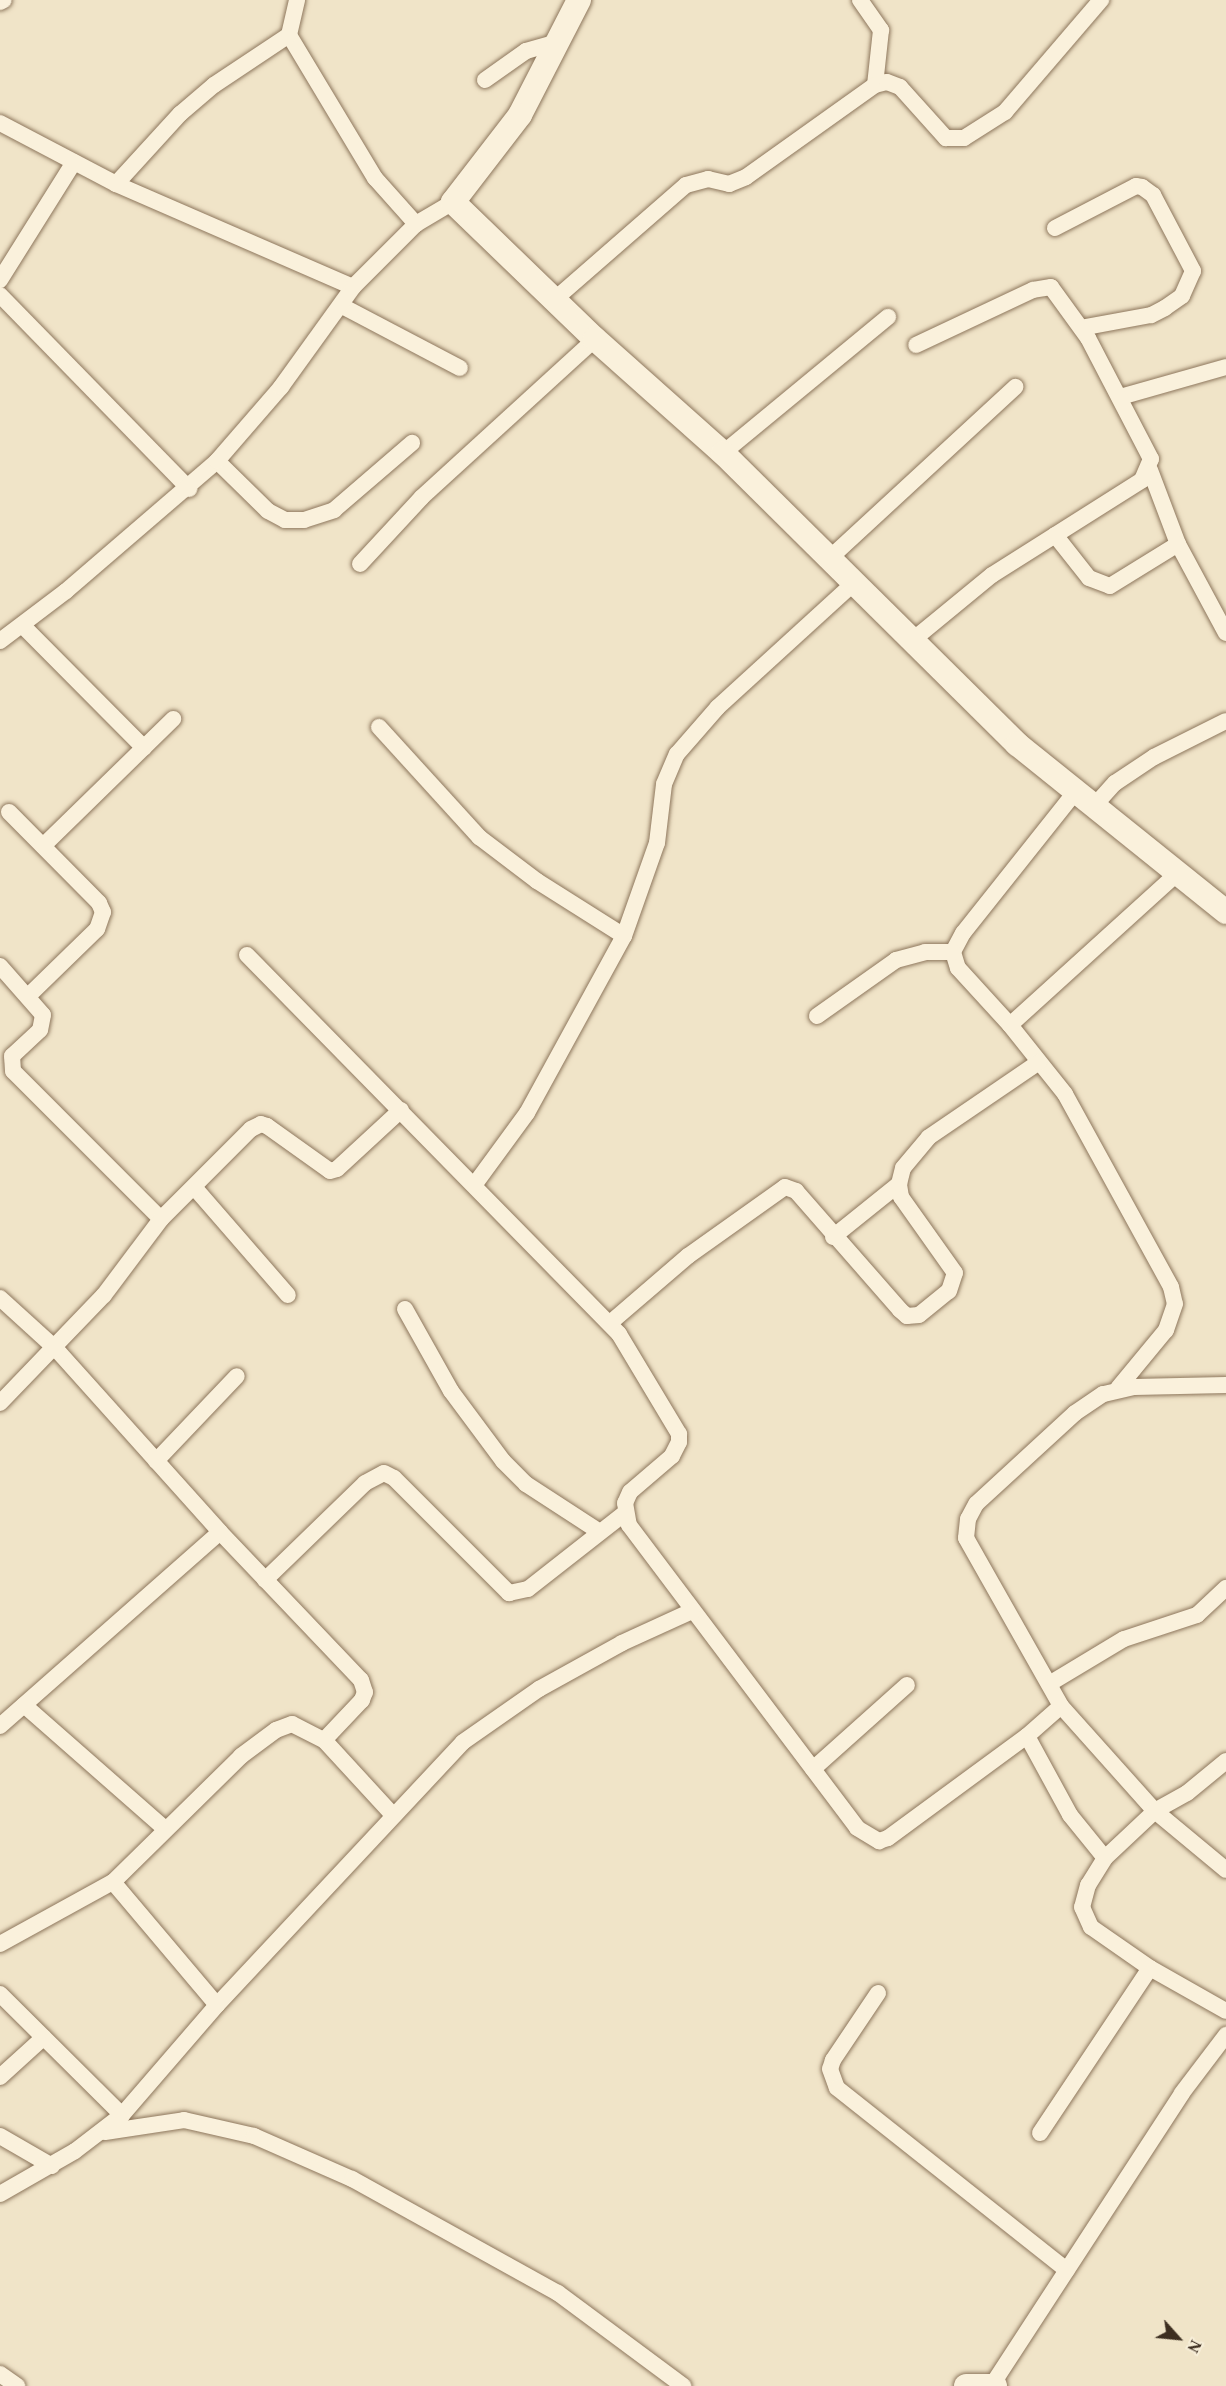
<!DOCTYPE html>
<html>
<head>
<meta charset="utf-8">
<style>
	body { margin:0 }
	#map { position:relative; width:1226px; height:2386px; overflow:hidden; background:#f0e4c8; font-family:Georgia,serif }
	div>[style] { position:absolute }
	.roads { filter:drop-shadow(0 0 2px #8d765c) drop-shadow(0 0 2px #8d765c) }
	.street>* { height:16px; margin:-8px; padding:0 8px; transform-origin:8px; border-radius:8px; background:#faf1dc }
	.secondary>* { height:24px; margin:-12px; padding:0 12px; transform-origin:12px; border-radius:12px; background:#faf1dc }
	span { translate:-50% -50%; white-space:nowrap; text-align:center; line-height:1.15; -webkit-text-stroke:4.5px #f7eed8; paint-order:stroke }
	.north { position:absolute; left:1148px; top:2308px; width:60px; height:60px; -webkit-text-stroke:4px #f7eed8; paint-order:stroke; rotate:117deg; font-size:16px; font-weight:700; line-height:24px; text-align:center; color:#3d2e20 }
	.north::after { content:''; display:block; margin:auto; width:21px; height:27px; background:#3d2e20; clip-path:polygon(50% 0,100% 100%,50% 72%,0 100%) }
</style>
</head>
<body>
<div id="map">
	<div class="roads">
		<div class="street">
			<div style="left:860px;top:0;width:37px;rotate:55deg"></div>
			<div style="left:881px;top:30px;width:55px;rotate:96.2deg"></div>
			<div style="left:0;top:2px;width:4px;rotate:-27deg"></div>
			<div style="left:289px;top:35px;width:167px;rotate:59deg"></div>
			<div style="left:375px;top:178px;width:62px;rotate:48.3deg"></div>
			<div style="left:485px;top:80px;width:50px;rotate:-35.3deg"></div>
			<div style="left:526px;top:51px;width:33px;rotate:-16deg"></div>
			<div style="left:0;top:123px;width:131px;rotate:27.7deg"></div>
			<div style="left:116px;top:184px;width:258px;rotate:23.5deg"></div>
			<div style="left:116px;top:184px;width:95px;rotate:-47.6deg"></div>
			<div style="left:180px;top:114px;width:45px;rotate:-40.5deg"></div>
			<div style="left:214px;top:85px;width:90px;rotate:-33.7deg"></div>
			<div style="left:289px;top:35px;width:36px;rotate:-77deg"></div>
			<div style="left:1055px;top:228px;width:91px;rotate:-27.4deg"></div>
			<div style="left:1136px;top:186px;width:6px;rotate:9deg"></div>
			<div style="left:1142px;top:187px;width:14px;rotate:36deg"></div>
			<div style="left:1153px;top:195px;width:86px;rotate:62.2deg"></div>
			<div style="left:1193px;top:271px;width:27px;rotate:114deg"></div>
			<div style="left:1182px;top:296px;width:21px;rotate:145deg"></div>
			<div style="left:1165px;top:308px;width:16px;rotate:153deg"></div>
			<div style="left:1151px;top:315px;width:71px;rotate:169.5deg"></div>
			<div style="left:0;top:280px;width:139px;rotate:-57.9deg"></div>
			<div style="left:0;top:295px;width:271px;rotate:45.7deg"></div>
			<div style="left:554px;top:300px;width:175px;rotate:-41.1deg"></div>
			<div style="left:686px;top:185px;width:23px;rotate:-15deg"></div>
			<div style="left:708px;top:179px;width:22px;rotate:13deg"></div>
			<div style="left:729px;top:184px;width:18px;rotate:-22deg"></div>
			<div style="left:746px;top:177px;width:158px;rotate:-35.5deg"></div>
			<div style="left:875px;top:85px;width:12px;rotate:-14deg"></div>
			<div style="left:887px;top:82px;width:14px;rotate:21deg"></div>
			<div style="left:900px;top:87px;width:69px;rotate:48deg"></div>
			<div style="left:946px;top:138px;width:18px"></div>
			<div style="left:964px;top:138px;width:49px;rotate:-32.4deg"></div>
			<div style="left:1005px;top:112px;width:148px;rotate:-49.4deg"></div>
			<div style="left:342px;top:306px;width:133px;rotate:27.7deg"></div>
			<div style="left:1120px;top:397px;width:110px;rotate:-15.8deg"></div>
			<div style="left:723px;top:453px;width:214px;rotate:-39.5deg"></div>
			<div style="left:217px;top:461px;width:71px;rotate:44.4deg"></div>
			<div style="left:268px;top:511px;width:19px;rotate:28deg"></div>
			<div style="left:285px;top:520px;width:19px"></div>
			<div style="left:304px;top:520px;width:32px;rotate:-18deg"></div>
			<div style="left:334px;top:510px;width:103px;rotate:-40.7deg"></div>
			<div style="left:1150px;top:470px;width:79px;rotate:69.3deg"></div>
			<div style="left:1178px;top:544px;width:101px;rotate:61.7deg"></div>
			<div style="left:1055px;top:535px;width:55px;rotate:51.7deg"></div>
			<div style="left:1089px;top:578px;width:22px;rotate:21deg"></div>
			<div style="left:1110px;top:586px;width:80px;rotate:-31.7deg"></div>
			<div style="left:831px;top:557px;width:251px;rotate:-42.7deg"></div>
			<div style="left:360px;top:564px;width:91px;rotate:-47.2deg"></div>
			<div style="left:422px;top:497px;width:234px;rotate:-42.4deg"></div>
			<div style="left:22px;top:625px;width:173px;rotate:45.2deg"></div>
			<div style="left:914px;top:639px;width:101px;rotate:-39.4deg"></div>
			<div style="left:992px;top:575px;width:178px;rotate:-32.3deg"></div>
			<div style="left:1142px;top:480px;width:23px;rotate:-67deg"></div>
			<div style="left:1151px;top:459px;width:136px;rotate:-117.5deg"></div>
			<div style="left:1088px;top:338px;width:63px;rotate:-126deg"></div>
			<div style="left:1051px;top:287px;width:18px;rotate:171deg"></div>
			<div style="left:1033px;top:290px;width:129px;rotate:154.8deg"></div>
			<div style="left:0;top:641px;width:83px;rotate:-37.1deg"></div>
			<div style="left:66px;top:591px;width:199px;rotate:-40.7deg"></div>
			<div style="left:217px;top:461px;width:98px;rotate:-49.1deg"></div>
			<div style="left:281px;top:387px;width:123px;rotate:-54.2deg"></div>
			<div style="left:353px;top:287px;width:89px;rotate:-45deg"></div>
			<div style="left:416px;top:224px;width:43px;rotate:-30.7deg"></div>
			<div style="left:379px;top:727px;width:149px;rotate:47.7deg"></div>
			<div style="left:479px;top:837px;width:73px;rotate:37.2deg"></div>
			<div style="left:537px;top:881px;width:103px;rotate:32.3deg"></div>
			<div style="left:1076px;top:791px;width:181px;rotate:128.5deg"></div>
			<div style="left:963px;top:933px;width:21px;rotate:118deg"></div>
			<div style="left:953px;top:952px;width:17px;rotate:73deg"></div>
			<div style="left:958px;top:968px;width:77px;rotate:47.6deg"></div>
			<div style="left:1010px;top:1025px;width:88px;rotate:51.4deg"></div>
			<div style="left:1065px;top:1094px;width:220px;rotate:61.2deg"></div>
			<div style="left:1171px;top:1287px;width:17px;rotate:77deg"></div>
			<div style="left:1175px;top:1304px;width:28px;rotate:109deg"></div>
			<div style="left:1166px;top:1330px;width:75px;rotate:129.6deg"></div>
			<div style="left:1095px;top:805px;width:30px;rotate:-48deg"></div>
			<div style="left:1115px;top:783px;width:47px;rotate:-33.7deg"></div>
			<div style="left:1154px;top:757px;width:80px;rotate:-26.6deg"></div>
			<div style="left:9px;top:812px;width:128px;rotate:45.3deg"></div>
			<div style="left:99px;top:903px;width:10px;rotate:66deg"></div>
			<div style="left:103px;top:912px;width:18px;rotate:109deg"></div>
			<div style="left:97px;top:929px;width:96px;rotate:135.8deg"></div>
			<div style="left:43px;top:846px;width:182px;rotate:-44.3deg"></div>
			<div style="left:247px;top:955px;width:531px;rotate:45.53deg"></div>
			<div style="left:619px;top:1334px;width:117px;rotate:59deg"></div>
			<div style="left:679px;top:1434px;width:8px;rotate:90deg"></div>
			<div style="left:679px;top:1442px;width:16px;rotate:117deg"></div>
			<div style="left:672px;top:1456px;width:55px;rotate:139.4deg"></div>
			<div style="left:630px;top:1492px;width:12px;rotate:114deg"></div>
			<div style="left:625px;top:1503px;width:22px;rotate:80deg"></div>
			<div style="left:629px;top:1525px;width:379px;rotate:53deg"></div>
			<div style="left:857px;top:1828px;width:26px;rotate:31deg"></div>
			<div style="left:879px;top:1841px;width:9px;rotate:-18deg"></div>
			<div style="left:888px;top:1838px;width:172px;rotate:-36.3deg"></div>
			<div style="left:1027px;top:1736px;width:45px;rotate:-41.4deg"></div>
			<div style="left:0;top:966px;width:65px;rotate:48.7deg"></div>
			<div style="left:43px;top:1015px;width:15px;rotate:101deg"></div>
			<div style="left:40px;top:1030px;width:38px;rotate:137deg"></div>
			<div style="left:12px;top:1056px;width:15px;rotate:86deg"></div>
			<div style="left:13px;top:1071px;width:209px;rotate:45deg"></div>
			<div style="left:817px;top:1016px;width:97px;rotate:-35.3deg"></div>
			<div style="left:896px;top:960px;width:30px;rotate:-15deg"></div>
			<div style="left:925px;top:952px;width:28px"></div>
			<div style="left:1010px;top:1025px;width:228px;rotate:-42.2deg"></div>
			<div style="left:475px;top:1184px;width:88px;rotate:-53.8deg"></div>
			<div style="left:527px;top:1113px;width:202px;rotate:-61.3deg"></div>
			<div style="left:624px;top:936px;width:99px;rotate:-70.5deg"></div>
			<div style="left:657px;top:843px;width:59px;rotate:-83.2deg"></div>
			<div style="left:664px;top:784px;width:33px;rotate:-67deg"></div>
			<div style="left:677px;top:754px;width:62px;rotate:-48.9deg"></div>
			<div style="left:718px;top:707px;width:184px;rotate:-42.4deg"></div>
			<div style="left:194px;top:1187px;width:143px;rotate:49deg"></div>
			<div style="left:833px;top:1237px;width:85px;rotate:-38.8deg"></div>
			<div style="left:0;top:1298px;width:76px;rotate:42.3deg"></div>
			<div style="left:56px;top:1349px;width:246px;rotate:48.1deg"></div>
			<div style="left:220px;top:1532px;width:204px;rotate:46.4deg"></div>
			<div style="left:361px;top:1680px;width:13px;rotate:72deg"></div>
			<div style="left:365px;top:1692px;width:9px;rotate:111deg"></div>
			<div style="left:362px;top:1700px;width:55px;rotate:133.5deg"></div>
			<div style="left:405px;top:1309px;width:94px;rotate:60.7deg"></div>
			<div style="left:451px;top:1391px;width:87px;rotate:53.4deg"></div>
			<div style="left:503px;top:1461px;width:33px;rotate:45deg"></div>
			<div style="left:526px;top:1484px;width:88px;rotate:33deg"></div>
			<div style="left:610px;top:1323px;width:103px;rotate:-40.7deg"></div>
			<div style="left:688px;top:1256px;width:119px;rotate:-35.4deg"></div>
			<div style="left:785px;top:1187px;width:12px;rotate:20deg"></div>
			<div style="left:796px;top:1191px;width:158px;rotate:48.8deg"></div>
			<div style="left:900px;top:1310px;width:9px;rotate:41deg"></div>
			<div style="left:907px;top:1316px;width:12px;rotate:-5deg"></div>
			<div style="left:919px;top:1315px;width:38px;rotate:-39deg"></div>
			<div style="left:949px;top:1291px;width:19px;rotate:-72deg"></div>
			<div style="left:955px;top:1273px;width:93px;rotate:-125.4deg"></div>
			<div style="left:901px;top:1197px;width:13px;rotate:-99deg"></div>
			<div style="left:899px;top:1184px;width:16px;rotate:-76deg"></div>
			<div style="left:903px;top:1168px;width:40px;rotate:-50deg"></div>
			<div style="left:929px;top:1137px;width:133px;rotate:-34.3deg"></div>
			<div style="left:1226px;top:1385px;width:92px;rotate:178.8deg"></div>
			<div style="left:1134px;top:1387px;width:32px;rotate:167deg"></div>
			<div style="left:1103px;top:1394px;width:34px;rotate:146deg"></div>
			<div style="left:1075px;top:1413px;width:134px;rotate:137.4deg"></div>
			<div style="left:976px;top:1504px;width:17px;rotate:118deg"></div>
			<div style="left:968px;top:1519px;width:19px;rotate:96deg"></div>
			<div style="left:966px;top:1538px;width:193px;rotate:60.5deg"></div>
			<div style="left:1061px;top:1706px;width:141px;rotate:48.2deg"></div>
			<div style="left:1155px;top:1811px;width:92px;rotate:39.7deg"></div>
			<div style="left:0;top:1403px;width:150px;rotate:-46.1deg"></div>
			<div style="left:104px;top:1295px;width:95px;rotate:-53.1deg"></div>
			<div style="left:161px;top:1219px;width:127px;rotate:-45deg"></div>
			<div style="left:251px;top:1129px;width:11px;rotate:-27deg"></div>
			<div style="left:261px;top:1124px;width:6px;rotate:18deg"></div>
			<div style="left:267px;top:1126px;width:77px;rotate:35.5deg"></div>
			<div style="left:330px;top:1171px;width:7px;rotate:-16deg"></div>
			<div style="left:337px;top:1169px;width:87px;rotate:-42.7deg"></div>
			<div style="left:156px;top:1461px;width:117px;rotate:-46.4deg"></div>
			<div style="left:265px;top:1580px;width:139px;rotate:-44.1deg"></div>
			<div style="left:365px;top:1483px;width:21px;rotate:-28deg"></div>
			<div style="left:384px;top:1473px;width:11px;rotate:27deg"></div>
			<div style="left:394px;top:1478px;width:163px;rotate:45deg"></div>
			<div style="left:509px;top:1593px;width:19px;rotate:-12deg"></div>
			<div style="left:528px;top:1589px;width:123px;rotate:-38.1deg"></div>
			<div style="left:1049px;top:1684px;width:87px;rotate:-31deg"></div>
			<div style="left:1124px;top:1639px;width:77px;rotate:-18.2deg"></div>
			<div style="left:1197px;top:1615px;width:40px;rotate:-43deg"></div>
			<div style="left:24px;top:1705px;width:186px;rotate:41.3deg"></div>
			<div style="left:0;top:1726px;width:293px;rotate:-41.4deg"></div>
			<div style="left:1027px;top:1736px;width:90px;rotate:61.4deg"></div>
			<div style="left:1070px;top:1815px;width:55px;rotate:50.9deg"></div>
			<div style="left:1226px;top:1761px;width:50px;rotate:140.6deg"></div>
			<div style="left:1187px;top:1793px;width:37px;rotate:151deg"></div>
			<div style="left:1155px;top:1811px;width:69px;rotate:136.8deg"></div>
			<div style="left:1105px;top:1858px;width:32px;rotate:122deg"></div>
			<div style="left:1088px;top:1885px;width:23px;rotate:105deg"></div>
			<div style="left:1082px;top:1907px;width:22px;rotate:66deg"></div>
			<div style="left:1091px;top:1927px;width:72px;rotate:34.8deg"></div>
			<div style="left:1150px;top:1968px;width:87px;rotate:29.5deg"></div>
			<div style="left:813px;top:1769px;width:126px;rotate:-41.8deg"></div>
			<div style="left:113px;top:1882px;width:161px;rotate:49.8deg"></div>
			<div style="left:0;top:1944px;width:129px;rotate:-28.8deg"></div>
			<div style="left:113px;top:1882px;width:180px;rotate:-44.5deg"></div>
			<div style="left:241px;top:1756px;width:44px;rotate:-36.6deg"></div>
			<div style="left:276px;top:1730px;width:17px;rotate:-21deg"></div>
			<div style="left:292px;top:1724px;width:36px;rotate:27deg"></div>
			<div style="left:324px;top:1740px;width:102px;rotate:47.4deg"></div>
			<div style="left:878px;top:1993px;width:81px;rotate:123.9deg"></div>
			<div style="left:833px;top:2060px;width:9px;rotate:108deg"></div>
			<div style="left:830px;top:2069px;width:20px;rotate:70deg"></div>
			<div style="left:837px;top:2088px;width:293px;rotate:38.4deg"></div>
			<div style="left:0;top:1994px;width:172px;rotate:44.8deg"></div>
			<div style="left:0;top:2077px;width:59px;rotate:-42.3deg"></div>
			<div style="left:105px;top:2132px;width:80px;rotate:-8.6deg"></div>
			<div style="left:184px;top:2120px;width:72px;rotate:12.9deg"></div>
			<div style="left:254px;top:2136px;width:107px;rotate:23.7deg"></div>
			<div style="left:352px;top:2179px;width:235px;rotate:29deg"></div>
			<div style="left:558px;top:2293px;width:156px;rotate:36.6deg"></div>
			<div style="left:1040px;top:2133px;width:198px;rotate:-56.3deg"></div>
			<div style="left:0;top:2136px;width:60px;rotate:30deg"></div>
			<div style="left:0;top:2194px;width:86px;rotate:-29.8deg"></div>
			<div style="left:75px;top:2151px;width:59px;rotate:-37.5deg"></div>
			<div style="left:122px;top:2115px;width:145px;rotate:-49.2deg"></div>
			<div style="left:217px;top:2005px;width:360px;rotate:-46.9deg"></div>
			<div style="left:463px;top:1742px;width:93px;rotate:-34.9deg"></div>
			<div style="left:539px;top:1689px;width:95px;rotate:-29deg"></div>
			<div style="left:622px;top:1643px;width:77px;rotate:-24.6deg"></div>
			<div style="left:0;top:2374px;width:21px;rotate:35deg"></div>
			<div style="left:992px;top:2385px;width:348px;rotate:-56.9deg"></div>
			<div style="left:1182px;top:2093px;width:73px;rotate:-52.8deg"></div>
		</div>
		<div class="secondary">
			<div style="left:579px;top:0;width:129px;rotate:117.2deg"></div>
			<div style="left:520px;top:115px;width:110px;rotate:127.6deg"></div>
			<div style="left:453px;top:202px;width:197px;rotate:44deg"></div>
			<div style="left:595px;top:339px;width:171px;rotate:41.7deg"></div>
			<div style="left:723px;top:453px;width:414px;rotate:44.7deg"></div>
			<div style="left:1017px;top:744px;width:268px;rotate:38.8deg"></div>
			<div style="left:966px;top:2386px;width:29px"></div>
		</div>
	</div>
	<div class="north">N</div>
</div>
</body>
</html>
